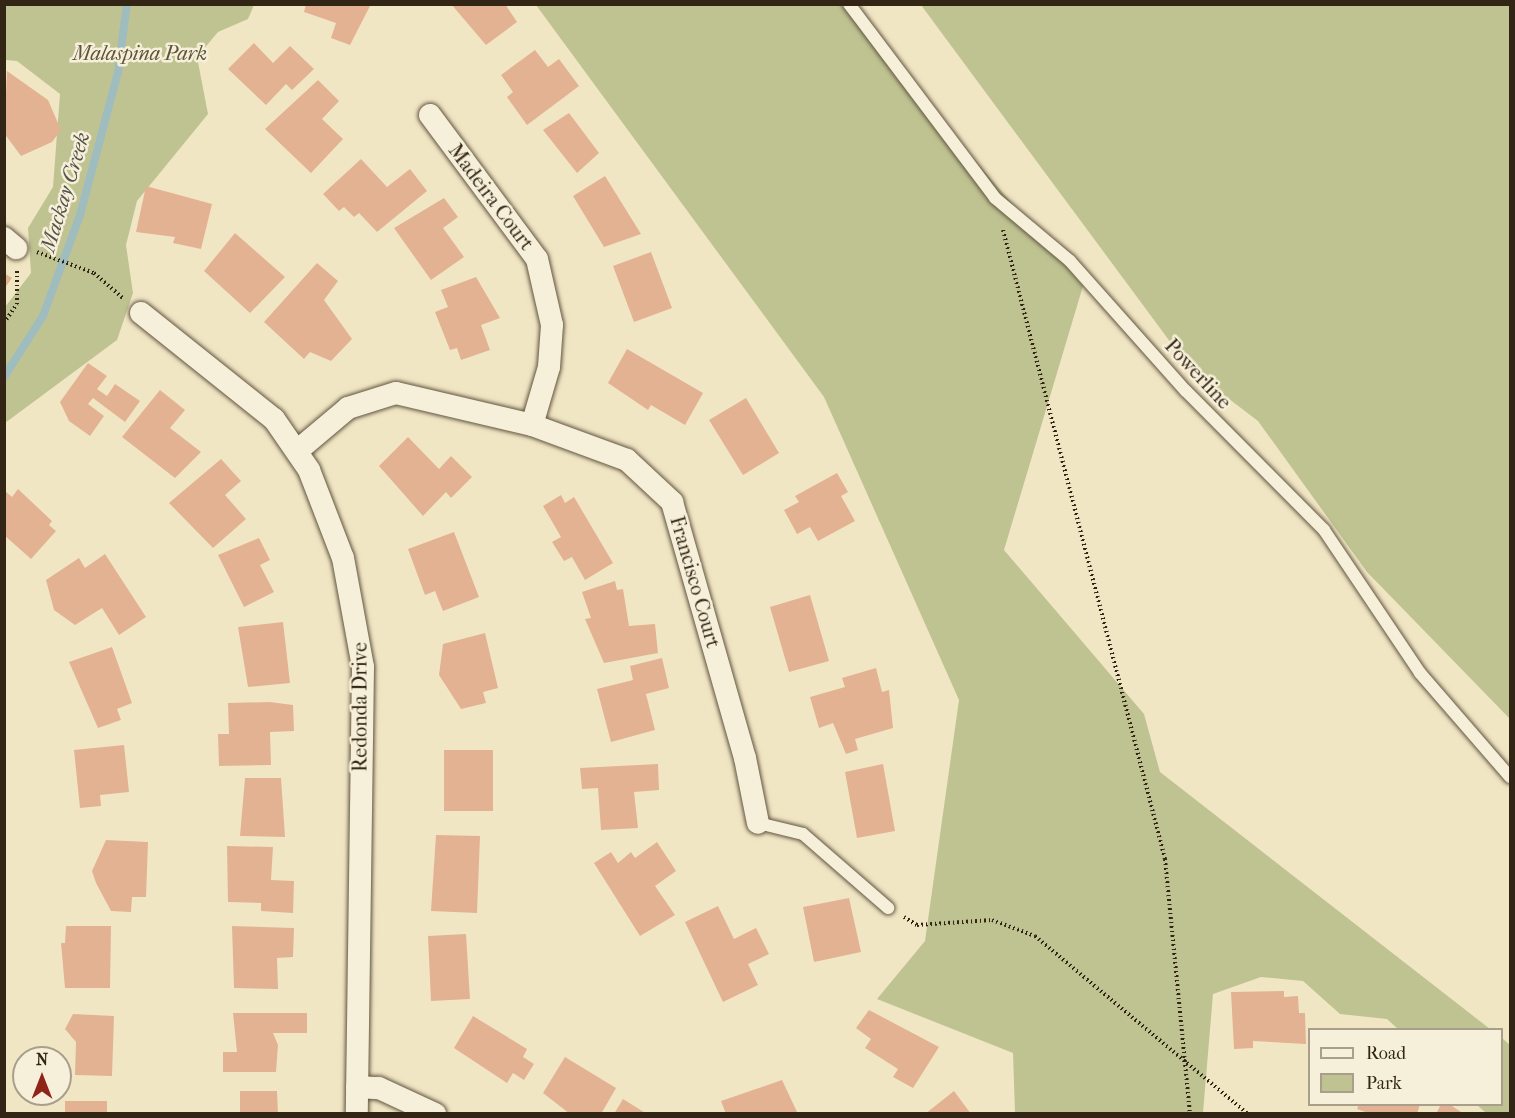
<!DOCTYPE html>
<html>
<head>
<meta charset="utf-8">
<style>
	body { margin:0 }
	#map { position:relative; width:1515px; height:1118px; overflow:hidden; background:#f1e6c4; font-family:"IM FELL French Canon",serif }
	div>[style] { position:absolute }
	.green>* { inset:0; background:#bfc391 }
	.stream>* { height:8px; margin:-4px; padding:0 4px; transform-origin:4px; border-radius:4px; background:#9fbdbe }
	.building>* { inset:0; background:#e3b293 }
	.path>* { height:4px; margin-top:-2px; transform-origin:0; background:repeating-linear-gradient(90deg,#332515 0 1.5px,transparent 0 4.5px) }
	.roads { filter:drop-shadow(0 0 2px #625541) drop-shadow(0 0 2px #625541) }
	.service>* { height:12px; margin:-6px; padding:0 6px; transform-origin:6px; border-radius:6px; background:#f6efd9 }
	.minor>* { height:22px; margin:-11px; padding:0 11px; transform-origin:11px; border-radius:11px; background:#f6efd9 }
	span { translate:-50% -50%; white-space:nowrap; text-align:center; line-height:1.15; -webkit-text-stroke:5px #f6efd9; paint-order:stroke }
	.park-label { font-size:20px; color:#5d543a; font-style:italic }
	.street-label { font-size:20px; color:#332515 }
	.water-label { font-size:21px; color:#535348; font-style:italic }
	.frame { position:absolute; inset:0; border:6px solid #332515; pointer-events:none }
	.legend { position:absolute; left:1308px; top:1028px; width:195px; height:78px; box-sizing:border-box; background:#f6efd9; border:2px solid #a89e8b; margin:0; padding:8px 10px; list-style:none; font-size:18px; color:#332515 }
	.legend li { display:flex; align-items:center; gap:12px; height:30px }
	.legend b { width:30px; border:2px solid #a89e8b }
	.north { position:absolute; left:12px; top:1046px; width:60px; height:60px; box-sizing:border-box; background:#f6efd9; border:2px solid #a89e8b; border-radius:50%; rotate:0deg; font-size:16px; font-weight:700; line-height:24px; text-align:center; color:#332515 }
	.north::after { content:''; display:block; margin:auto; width:21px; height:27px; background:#8f2418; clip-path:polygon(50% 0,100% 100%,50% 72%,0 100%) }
</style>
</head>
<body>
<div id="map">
	<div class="green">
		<div style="clip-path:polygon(5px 5px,254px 5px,248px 19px,218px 32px,197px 57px,208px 114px,137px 201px,126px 245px,133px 293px,117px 340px,5px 423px,5px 307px,31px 273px,28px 228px,53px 187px,60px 94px,17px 61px,5px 60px)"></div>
		<div style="clip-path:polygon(536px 5px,841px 5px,1083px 286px,1004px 550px,1144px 714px,1160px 772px,1490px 1029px,1398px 1029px,1387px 1019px,1340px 1014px,1303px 981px,1261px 977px,1213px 994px,1203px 1113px,1015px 1113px,1013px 1053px,877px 999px,925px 941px,959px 700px,824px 397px)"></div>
		<div style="clip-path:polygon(921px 5px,1510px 5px,1510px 719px,1367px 572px,1258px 421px,1191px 370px)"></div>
		<div style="clip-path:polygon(1502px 1038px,1510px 1045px,1510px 1113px,1486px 1113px,1477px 1105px,1502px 1104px)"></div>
	</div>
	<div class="stream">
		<div style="left:4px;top:377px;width:72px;rotate:-57.4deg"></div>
		<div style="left:43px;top:316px;width:108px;rotate:-69.9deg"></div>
		<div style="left:80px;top:215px;width:148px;rotate:-75.1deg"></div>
		<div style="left:118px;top:72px;width:69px;rotate:-82.5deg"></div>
	</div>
	<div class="building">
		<div style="clip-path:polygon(306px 4px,371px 4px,350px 45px,331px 38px,336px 23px,304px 12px)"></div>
		<div style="clip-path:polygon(451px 4px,505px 4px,517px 22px,486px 45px)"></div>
		<div style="clip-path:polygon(254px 43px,273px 63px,290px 46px,314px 69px,292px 90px,286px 84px,266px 105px,228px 69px)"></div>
		<div style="clip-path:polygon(535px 50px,548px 67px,559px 59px,579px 86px,527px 125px,507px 97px,513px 92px,501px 75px)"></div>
		<div style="clip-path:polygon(7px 71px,48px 100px,61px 130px,52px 142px,21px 156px,4px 133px)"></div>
		<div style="clip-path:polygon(318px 80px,339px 101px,322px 119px,343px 139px,311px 173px,265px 129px)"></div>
		<div style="clip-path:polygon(569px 113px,599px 153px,577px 173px,543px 130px)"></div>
		<div style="clip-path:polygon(361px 159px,387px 187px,410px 169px,427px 191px,377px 232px,359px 213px,354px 217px,344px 207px,339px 211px,323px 194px)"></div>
		<div style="clip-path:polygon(605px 176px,641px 234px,604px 247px,573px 196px)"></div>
		<div style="clip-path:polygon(146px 186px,212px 204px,201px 249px,173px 243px,175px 237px,136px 232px)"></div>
		<div style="clip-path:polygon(444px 198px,458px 217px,443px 228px,464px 257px,431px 280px,394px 228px)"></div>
		<div style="clip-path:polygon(235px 233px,285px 277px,250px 313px,204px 271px)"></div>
		<div style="clip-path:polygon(651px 252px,672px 308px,634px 322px,613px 266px)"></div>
		<div style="clip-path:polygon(317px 263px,338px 281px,324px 300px,352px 339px,331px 361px,310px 352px,304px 359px,264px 322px)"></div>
		<div style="clip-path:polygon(4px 273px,12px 278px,4px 289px)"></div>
		<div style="clip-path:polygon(476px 277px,500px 318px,481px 325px,490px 350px,461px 360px,457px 348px,450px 350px,435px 312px,448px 307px,441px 290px)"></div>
		<div style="clip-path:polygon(627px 349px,703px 393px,685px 425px,651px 405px,648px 410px,608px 383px)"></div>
		<div style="clip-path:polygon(88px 363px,107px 376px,97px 389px,107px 396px,115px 384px,140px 401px,125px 422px,93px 398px,88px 404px,104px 416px,90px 436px,69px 421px,60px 402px)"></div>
		<div style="clip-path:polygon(160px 390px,185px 410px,170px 428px,201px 452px,175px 478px,122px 437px)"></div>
		<div style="clip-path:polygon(746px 398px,779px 453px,743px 475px,709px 420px)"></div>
		<div style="clip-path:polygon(408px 437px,439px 469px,451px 456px,472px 477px,451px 498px,446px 492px,423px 516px,379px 466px)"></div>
		<div style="clip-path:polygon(221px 459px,241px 481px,225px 495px,246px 519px,213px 548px,169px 503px)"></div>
		<div style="clip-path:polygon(837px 473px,848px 492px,841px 496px,855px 521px,818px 541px,810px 527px,797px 534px,784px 510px,799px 502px,795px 496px)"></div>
		<div style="clip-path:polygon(18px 489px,52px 521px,49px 525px,56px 531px,31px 559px,4px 535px,4px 490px,12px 497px)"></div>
		<div style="clip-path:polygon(561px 495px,565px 503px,574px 497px,613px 563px,585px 580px,572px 557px,564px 561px,552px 542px,561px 537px,543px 506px)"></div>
		<div style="clip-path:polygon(454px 532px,479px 597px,443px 611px,435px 591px,425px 595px,408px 549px)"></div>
		<div style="clip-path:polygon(259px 538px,270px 560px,260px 565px,274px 592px,244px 607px,218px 555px)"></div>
		<div style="clip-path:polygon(105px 554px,146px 617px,119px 635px,102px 608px,75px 625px,54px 610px,46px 580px,79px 558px,85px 568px)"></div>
		<div style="clip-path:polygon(615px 581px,617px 590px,623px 589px,629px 626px,655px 624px,658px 653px,604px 663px,585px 619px,591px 618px,582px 592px)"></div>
		<div style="clip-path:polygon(810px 595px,829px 661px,789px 672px,770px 607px)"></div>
		<div style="clip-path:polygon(283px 622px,290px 683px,248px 687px,238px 627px)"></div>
		<div style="clip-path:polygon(485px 633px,498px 688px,483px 692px,486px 703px,461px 709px,439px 675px,443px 644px)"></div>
		<div style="clip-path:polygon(112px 647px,132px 703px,117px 709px,121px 720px,98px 728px,69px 662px)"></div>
		<div style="clip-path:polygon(662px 658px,669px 688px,646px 694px,655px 730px,611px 742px,597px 689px,633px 680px,630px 666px)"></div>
		<div style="clip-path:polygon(876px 668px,882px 692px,889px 690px,893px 728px,855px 739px,858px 750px,846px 754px,833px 723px,819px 728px,810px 697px,845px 687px,842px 678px)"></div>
		<div style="clip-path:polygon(270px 702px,293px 705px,294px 731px,270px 732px,271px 765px,219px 766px,218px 734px,229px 734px,228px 703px)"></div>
		<div style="clip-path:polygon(124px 745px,129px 792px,100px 795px,101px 806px,80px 808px,74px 750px)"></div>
		<div style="clip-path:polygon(444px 750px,493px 750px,493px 811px,444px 811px)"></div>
		<div style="clip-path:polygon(658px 764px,659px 790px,634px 792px,638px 828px,601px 830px,598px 788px,582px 789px,580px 768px)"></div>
		<div style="clip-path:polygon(883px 764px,895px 831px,857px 838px,845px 772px)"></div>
		<div style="clip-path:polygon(245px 778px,281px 778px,285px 837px,240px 836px)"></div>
		<div style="clip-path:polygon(436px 835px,480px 836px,477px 913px,431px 911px)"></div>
		<div style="clip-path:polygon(106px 840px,148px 842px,146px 897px,132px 897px,131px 912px,111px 911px,96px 883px,92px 871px)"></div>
		<div style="clip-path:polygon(657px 842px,676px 871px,655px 886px,675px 915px,640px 936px,594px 863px,611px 852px,618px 863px,631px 852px,635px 858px)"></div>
		<div style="clip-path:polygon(227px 846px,273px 847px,271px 880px,294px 881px,293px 913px,261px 911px,261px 903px,228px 902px)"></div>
		<div style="clip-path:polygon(849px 898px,861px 952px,814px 962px,803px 907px)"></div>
		<div style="clip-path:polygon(718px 906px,734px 939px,756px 928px,769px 954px,748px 964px,758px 985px,723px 1002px,685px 922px)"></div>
		<div style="clip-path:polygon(66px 926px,111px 926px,110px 988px,65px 988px,61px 943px,65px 943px)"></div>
		<div style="clip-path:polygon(232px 926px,294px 928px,293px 957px,277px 958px,278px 989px,234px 988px)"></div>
		<div style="clip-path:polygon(466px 934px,470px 999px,431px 1001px,428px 936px)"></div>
		<div style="clip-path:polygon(1284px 991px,1284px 997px,1298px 996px,1299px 1013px,1305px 1013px,1306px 1044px,1253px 1041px,1253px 1048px,1234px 1049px,1231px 992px)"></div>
		<div style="clip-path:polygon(869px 1010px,939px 1047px,913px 1088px,893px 1077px,898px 1069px,865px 1048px,871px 1039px,856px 1028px)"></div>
		<div style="clip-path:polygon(233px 1013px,307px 1013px,307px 1033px,273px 1033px,278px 1045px,276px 1072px,223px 1072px,223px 1052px,237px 1052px)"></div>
		<div style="clip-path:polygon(73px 1014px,114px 1016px,112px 1076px,75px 1075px,76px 1042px,65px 1029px)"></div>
		<div style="clip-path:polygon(473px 1016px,527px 1049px,523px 1057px,534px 1064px,524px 1080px,513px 1073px,507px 1083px,454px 1048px)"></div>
		<div style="clip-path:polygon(565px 1057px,616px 1088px,601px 1114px,570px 1114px,543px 1093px)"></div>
		<div style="clip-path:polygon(782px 1080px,798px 1114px,726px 1114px,721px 1101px)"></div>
		<div style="clip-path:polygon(240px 1091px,277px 1091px,278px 1114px,240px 1114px)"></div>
		<div style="clip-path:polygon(954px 1091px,971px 1114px,925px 1114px)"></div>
		<div style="clip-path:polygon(623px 1099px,647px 1114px,614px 1114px)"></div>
		<div style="clip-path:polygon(65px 1101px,107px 1101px,107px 1114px,65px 1114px)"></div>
		<div style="clip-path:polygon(1359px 1104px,1420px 1104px,1417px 1114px,1371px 1114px,1357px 1109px)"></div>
		<div style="clip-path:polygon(1441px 1104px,1449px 1104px,1464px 1114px,1436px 1114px)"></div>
	</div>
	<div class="path">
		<div style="left:1003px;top:230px;width:650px;rotate:75.56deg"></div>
		<div style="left:1165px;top:859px;width:256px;rotate:84.4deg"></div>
		<div style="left:37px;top:252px;width:61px;rotate:20.2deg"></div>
		<div style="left:94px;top:273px;width:40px;rotate:41deg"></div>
		<div style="left:4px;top:323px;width:23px;rotate:-56deg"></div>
		<div style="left:17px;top:304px;width:34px;rotate:-90deg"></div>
		<div style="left:904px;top:917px;width:15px;rotate:32deg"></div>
		<div style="left:917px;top:925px;width:75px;rotate:-3.8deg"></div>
		<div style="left:992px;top:920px;width:46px;rotate:20.4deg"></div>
		<div style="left:1035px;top:936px;width:278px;rotate:39.9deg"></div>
	</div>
	<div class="roads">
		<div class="service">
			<div style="left:849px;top:4px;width:243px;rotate:53deg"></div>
			<div style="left:995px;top:198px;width:98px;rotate:40deg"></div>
			<div style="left:1070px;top:261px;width:174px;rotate:48.3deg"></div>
			<div style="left:1186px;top:391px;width:196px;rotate:45.2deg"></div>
			<div style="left:1324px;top:530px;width:172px;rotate:56.1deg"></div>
			<div style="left:1420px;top:673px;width:138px;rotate:49.1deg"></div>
			<div style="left:758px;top:823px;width:46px;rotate:13.7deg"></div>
			<div style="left:803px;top:834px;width:113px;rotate:41deg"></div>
		</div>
		<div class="minor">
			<div style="left:430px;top:115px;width:179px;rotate:53.4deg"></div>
			<div style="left:537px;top:259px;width:68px;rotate:77.2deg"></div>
			<div style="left:552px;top:325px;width:42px;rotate:94.1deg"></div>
			<div style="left:549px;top:367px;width:60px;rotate:106.3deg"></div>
			<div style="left:4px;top:238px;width:16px;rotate:40deg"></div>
			<div style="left:141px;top:313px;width:170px;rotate:38.6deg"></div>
			<div style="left:274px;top:419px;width:62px;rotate:55.5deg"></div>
			<div style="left:309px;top:470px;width:94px;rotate:68.9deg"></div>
			<div style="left:343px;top:558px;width:111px;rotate:79.6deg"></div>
			<div style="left:363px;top:667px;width:447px;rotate:90.8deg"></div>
			<div style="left:297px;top:451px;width:67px;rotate:-40.1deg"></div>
			<div style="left:348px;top:408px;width:50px;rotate:-17.4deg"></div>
			<div style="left:396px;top:393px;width:140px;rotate:13.2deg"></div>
			<div style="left:532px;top:425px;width:101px;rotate:20.2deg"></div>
			<div style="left:627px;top:460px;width:62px;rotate:43deg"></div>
			<div style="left:672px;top:502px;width:266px;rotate:74.1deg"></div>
			<div style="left:745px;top:758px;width:66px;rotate:78.7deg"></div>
			<div style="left:357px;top:1087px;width:22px;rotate:3deg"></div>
			<div style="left:379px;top:1088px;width:62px;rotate:24.9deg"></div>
		</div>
	</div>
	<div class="park-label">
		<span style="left:140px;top:53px">Malaspina Park</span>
	</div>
	<div class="street-label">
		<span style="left:491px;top:197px;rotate:53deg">Madeira Court</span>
		<span style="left:1198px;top:374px;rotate:47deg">Powerline</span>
		<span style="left:695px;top:582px;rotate:74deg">Francisco Court</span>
		<span style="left:360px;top:707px;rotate:-90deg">Redonda Drive</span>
	</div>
	<div class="water-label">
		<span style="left:65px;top:192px;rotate:-73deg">Mackay Creek</span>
	</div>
	<div class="frame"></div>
	<ul class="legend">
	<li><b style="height:8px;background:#f6efd9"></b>Road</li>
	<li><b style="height:16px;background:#bfc391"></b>Park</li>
	</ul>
	<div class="north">N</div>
</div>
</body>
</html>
